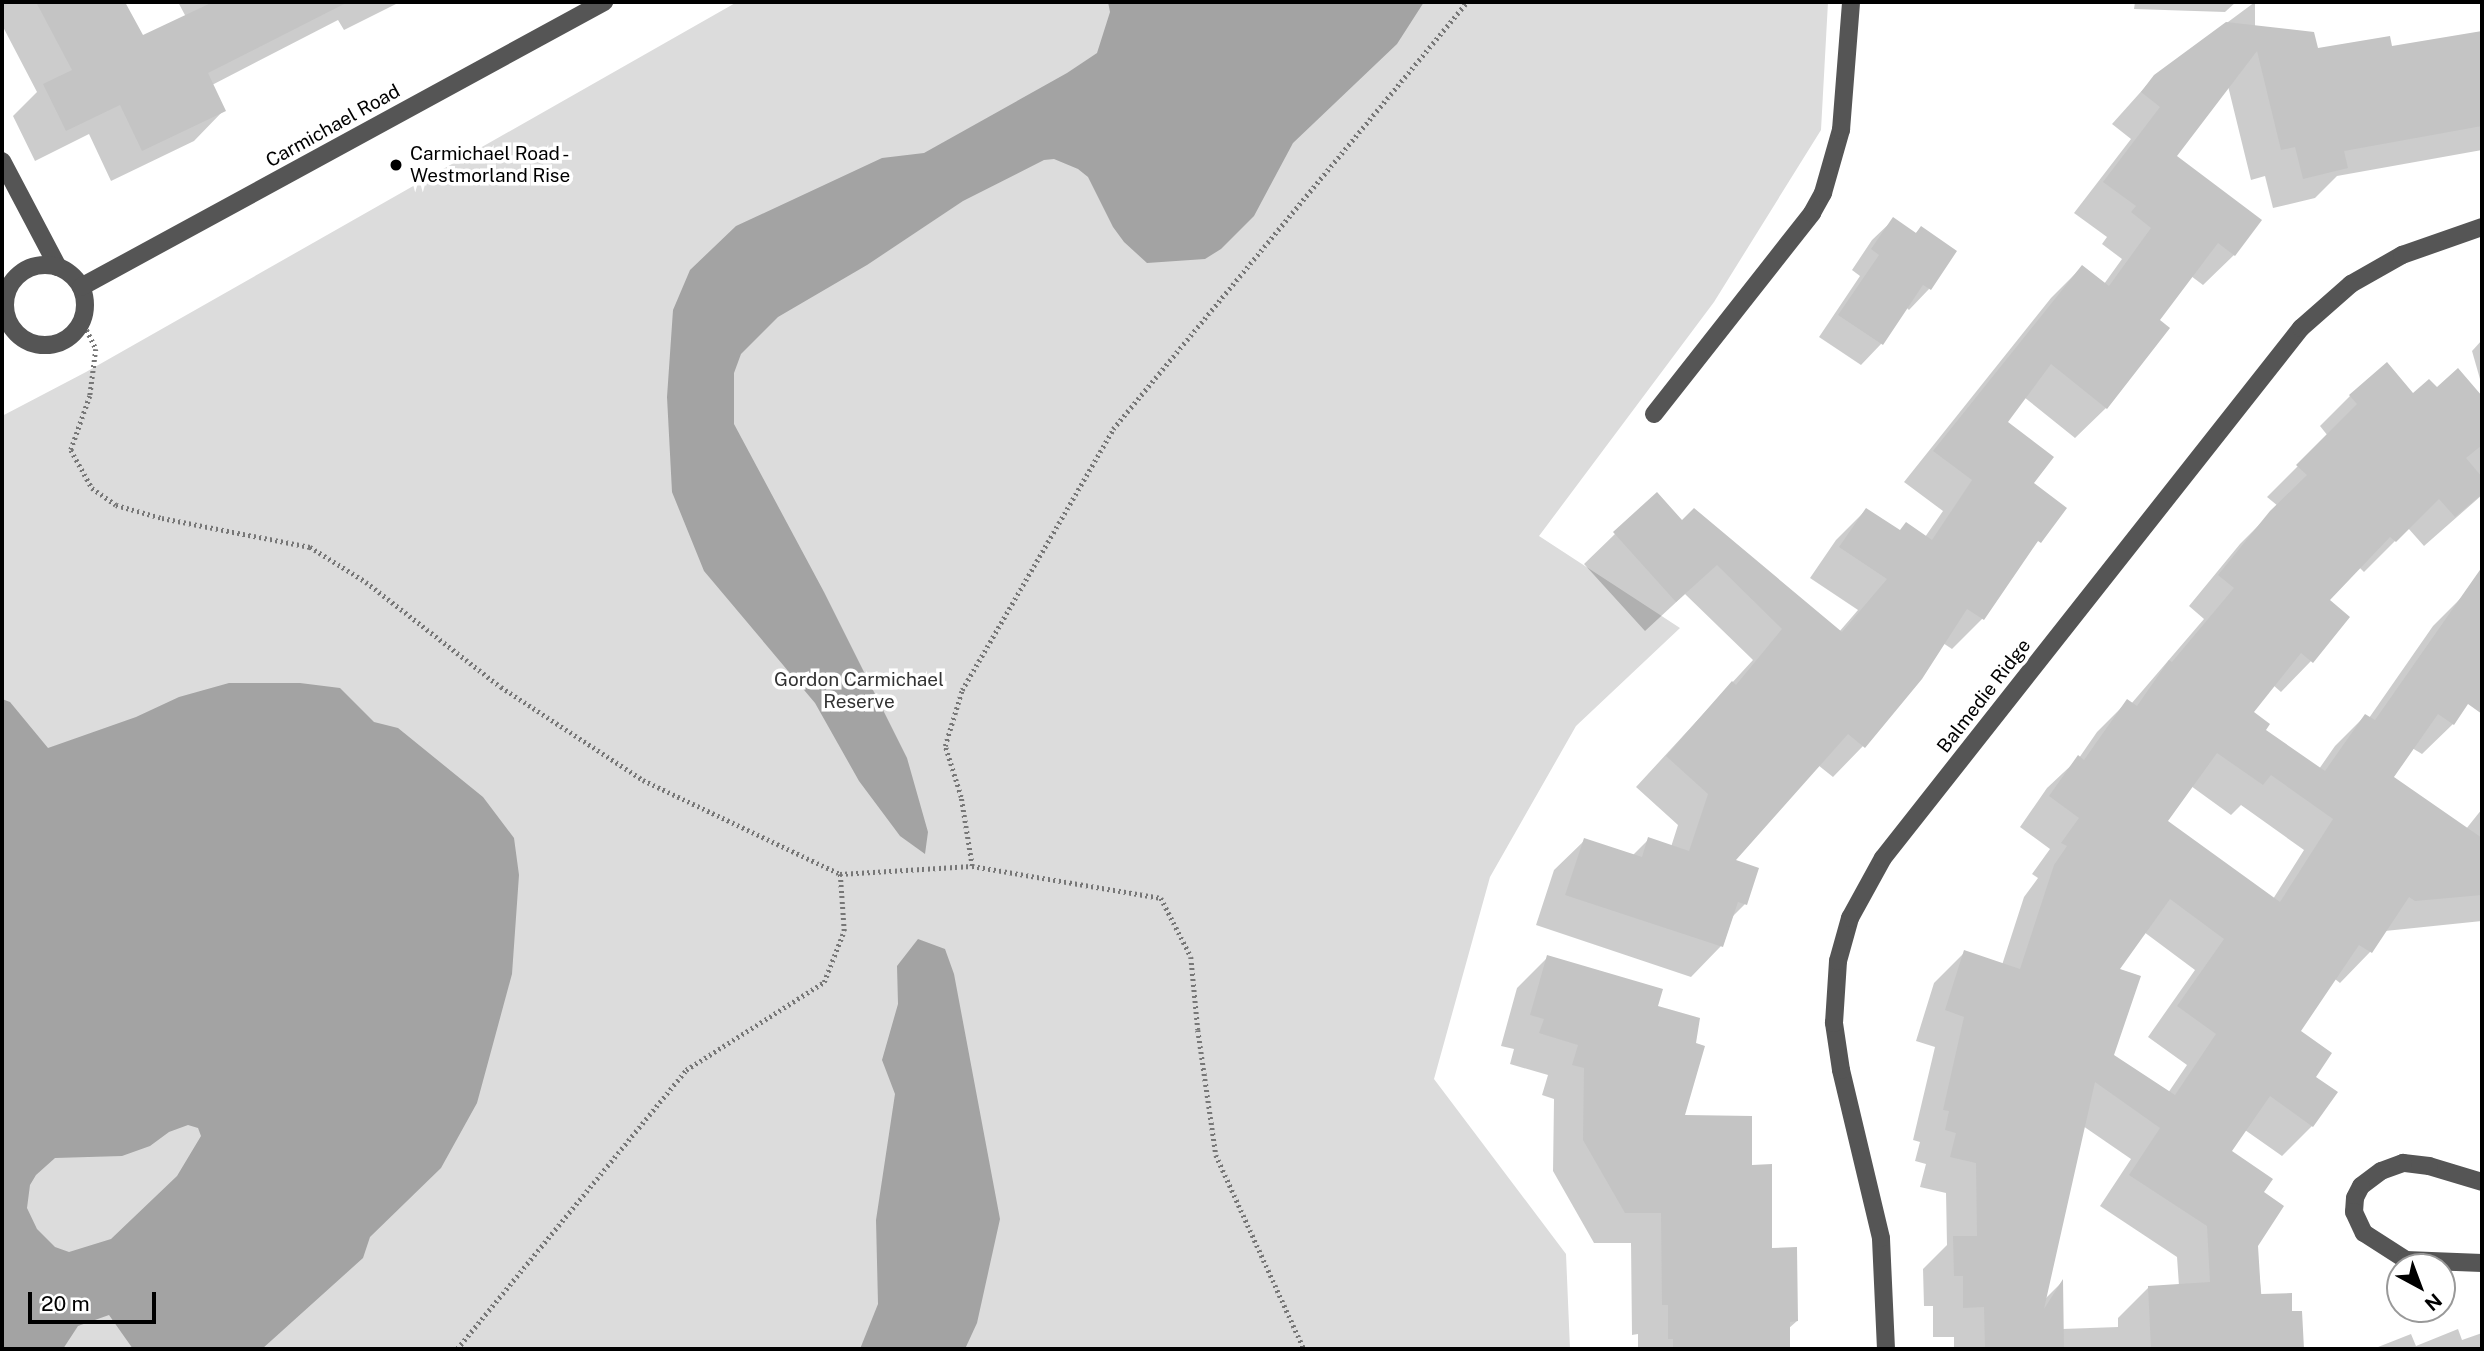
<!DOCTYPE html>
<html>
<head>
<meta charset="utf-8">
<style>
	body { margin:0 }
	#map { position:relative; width:2484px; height:1351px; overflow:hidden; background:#fff; font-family:"Public Sans",sans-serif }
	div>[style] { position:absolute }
	.green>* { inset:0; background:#dcdcdc }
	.water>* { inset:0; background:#a3a3a3 }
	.shadow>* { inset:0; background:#0003 }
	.building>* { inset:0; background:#c4c4c4 }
	.path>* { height:4.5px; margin-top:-2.25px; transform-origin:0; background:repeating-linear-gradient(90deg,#777 0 2px,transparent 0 5.5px) }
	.minor>* { height:18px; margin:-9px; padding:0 9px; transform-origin:9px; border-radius:9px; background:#555 }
	.minor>.ring { margin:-9px; padding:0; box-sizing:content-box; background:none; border:18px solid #555; border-radius:50% }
	.dots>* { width:19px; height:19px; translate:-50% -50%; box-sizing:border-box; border:4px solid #fff; border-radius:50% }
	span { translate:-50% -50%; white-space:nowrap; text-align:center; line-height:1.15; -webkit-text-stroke:7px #fff; paint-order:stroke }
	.street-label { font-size:19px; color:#000 }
	.poi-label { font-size:19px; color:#000 }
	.left { translate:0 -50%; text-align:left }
	.park-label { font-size:19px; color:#333 }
	.frame { position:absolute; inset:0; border:4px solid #000; pointer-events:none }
	.north { position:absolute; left:2386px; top:1253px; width:70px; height:70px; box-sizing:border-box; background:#fff; border:2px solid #999; border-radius:50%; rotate:139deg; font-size:19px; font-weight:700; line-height:28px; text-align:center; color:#000 }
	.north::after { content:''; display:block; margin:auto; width:24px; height:32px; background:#000; clip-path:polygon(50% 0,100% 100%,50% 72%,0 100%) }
	.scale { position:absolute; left:28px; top:1292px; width:128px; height:32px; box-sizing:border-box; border:4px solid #000; border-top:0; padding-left:9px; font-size:21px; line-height:24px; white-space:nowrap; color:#000; -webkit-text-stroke:5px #fff; paint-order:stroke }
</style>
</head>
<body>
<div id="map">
	<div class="green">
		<div style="clip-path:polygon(737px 2px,1828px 2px,1821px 130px,1714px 302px,1539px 536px,1680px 628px,1576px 726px,1490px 877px,1434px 1079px,1566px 1254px,1570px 1349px,2px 1349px,2px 416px,86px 372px)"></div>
	</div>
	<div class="water">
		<div style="clip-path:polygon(1108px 2px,1424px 2px,1397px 44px,1293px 143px,1254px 216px,1221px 249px,1205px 259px,1147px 263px,1124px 242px,1113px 227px,1088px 177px,1078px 169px,1054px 159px,1044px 160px,963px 201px,867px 265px,778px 317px,741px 354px,734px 373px,734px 424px,824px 592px,907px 758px,928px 832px,925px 854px,900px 836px,859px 781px,815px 703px,704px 571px,672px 492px,667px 397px,673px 310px,690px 270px,736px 226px,882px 158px,924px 153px,1067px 73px,1097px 53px,1110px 12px)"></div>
		<div style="clip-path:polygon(evenodd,229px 683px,300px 683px,340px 688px,374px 722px,398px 728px,483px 797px,514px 838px,519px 875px,512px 974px,477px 1103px,441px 1168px,370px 1237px,363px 1258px,262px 1349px,133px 1349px,109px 1315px,78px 1326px,63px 1349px,2px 1349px,2px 699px,10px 702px,48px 748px,136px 717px,179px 697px,229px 683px,188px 1125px,198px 1128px,201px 1136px,177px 1176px,111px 1239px,69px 1252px,55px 1247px,37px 1229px,27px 1208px,30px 1185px,36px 1175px,55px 1158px,122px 1156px,150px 1146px,169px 1132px,188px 1125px)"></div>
		<div style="clip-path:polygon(918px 939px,945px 949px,954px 974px,1000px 1219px,977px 1323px,965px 1349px,860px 1349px,878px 1304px,876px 1220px,895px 1094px,882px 1060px,898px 1004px,897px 966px)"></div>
	</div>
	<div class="shadow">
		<div style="clip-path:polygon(2px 2px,123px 2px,142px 38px,186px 17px,178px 2px,400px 2px,344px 30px,338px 20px,212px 85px,224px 110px,194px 141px,111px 181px,89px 134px,35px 161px,13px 116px,37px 92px,2px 25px)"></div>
		<div style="clip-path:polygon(2135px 2px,2236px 2px,2225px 12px,2134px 9px)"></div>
		<div style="clip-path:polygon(2255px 2px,2255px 27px,2317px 50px,2390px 48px,2482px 33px,2482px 150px,2337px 176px,2315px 198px,2273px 208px,2265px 176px,2251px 180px,2228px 86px,2175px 156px,2260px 220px,2234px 255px,2203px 285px,2191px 276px,2158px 321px,2106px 408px,2075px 438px,2024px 397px,2005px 422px,2032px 484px,2065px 508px,2026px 555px,1982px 619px,1952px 649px,1943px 643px,1863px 746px,1833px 777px,1818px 765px,1733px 860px,1745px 904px,1731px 918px,1721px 946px,1691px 977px,1536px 925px,1554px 870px,1585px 840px,1632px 856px,1649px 839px,1671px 847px,1678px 825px,1636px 787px,1753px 660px,1685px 594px,1645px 631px,1584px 564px,1615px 534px,1682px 522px,1839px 632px,1858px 610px,1810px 578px,1836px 540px,1866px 510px,1899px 532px,1925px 537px,1943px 511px,1904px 482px,2051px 298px,2082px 267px,2104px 284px,2122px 259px,2102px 244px,2107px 237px,2074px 213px,2131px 139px,2112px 124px,2155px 76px)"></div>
		<div style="clip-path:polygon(1893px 220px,1915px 234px,1921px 228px,1929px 289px,1909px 310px,1906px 307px,1881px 344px,1861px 365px,1819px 337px,1860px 276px,1852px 270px,1872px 240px)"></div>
		<div style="clip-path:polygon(2482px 340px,2482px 386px,2472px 351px)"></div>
		<div style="clip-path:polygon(evenodd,2458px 371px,2482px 399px,2482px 495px,2424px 546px,2408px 528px,2364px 572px,2359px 567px,2327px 600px,2311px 661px,2281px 692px,2273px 685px,2251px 713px,2263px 730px,2319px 769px,2335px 746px,2365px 716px,2369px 718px,2433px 626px,2464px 595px,2482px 608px,2482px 647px,2478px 653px,2482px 656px,2482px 681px,2453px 724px,2422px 754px,2412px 748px,2392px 777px,2466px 829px,2482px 809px,2482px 921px,2385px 931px,2370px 952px,2340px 983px,2335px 979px,2299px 1032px,2313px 1077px,2312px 1126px,2282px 1156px,2245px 1130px,2230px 1152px,2261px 1193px,2256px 1245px,2267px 1347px,2264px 1349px,1954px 1349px,1954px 1337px,1933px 1337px,1933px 1306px,1924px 1306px,1923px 1269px,1947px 1245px,1946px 1193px,1920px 1187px,1926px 1164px,1915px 1161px,1920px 1142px,1913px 1140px,1935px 1047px,1916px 1041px,1934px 983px,1965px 952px,2002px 965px,2024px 897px,2038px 878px,2032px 874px,2050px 849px,2020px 827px,2047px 788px,2079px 758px,2097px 732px,2127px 702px,2131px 704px,2204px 619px,2189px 606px,2240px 544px,2278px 506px,2267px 497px,2328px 436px,2320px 426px,2350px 396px,2412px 396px,2436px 390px,2458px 371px,2191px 786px,2231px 815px,2241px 805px,2304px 850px,2273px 899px,2166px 821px,2191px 786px,2458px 371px,2144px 932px,2195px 970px,2148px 1037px,2187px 1065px,2168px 1093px,2112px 1056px,2118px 970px,2144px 932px,2458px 371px,2083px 1126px,2131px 1159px,2100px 1206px,2177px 1257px,2179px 1286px,2149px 1287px,2118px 1318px,2118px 1327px,2062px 1329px,2061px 1283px,2044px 1300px,2083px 1126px)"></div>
		<div style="clip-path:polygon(1548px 957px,1656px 1007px,1683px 1117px,1751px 1167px,1770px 1250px,1797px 1321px,1788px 1329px,1788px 1349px,1638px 1349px,1638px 1334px,1632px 1335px,1631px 1243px,1594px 1243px,1553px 1171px,1554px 1099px,1542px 1095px,1548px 1075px,1510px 1064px,1514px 1049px,1501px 1046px,1517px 988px)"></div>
		<div style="clip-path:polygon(2458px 1329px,2462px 1340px,2482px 1333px,2482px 1349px,2373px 1349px,2411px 1334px,2416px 1346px)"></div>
	</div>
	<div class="building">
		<div style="clip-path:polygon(36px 2px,125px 2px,143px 35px,213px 2px,348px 2px,208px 73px,226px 111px,142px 151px,120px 105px,66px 131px,43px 84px,72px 70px)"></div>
		<div style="clip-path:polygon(2226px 22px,2314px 32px,2318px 48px,2390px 36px,2392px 46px,2482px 31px,2482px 126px,2344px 151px,2348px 168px,2303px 179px,2295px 147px,2281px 150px,2257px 51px,2177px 156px,2262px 220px,2235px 256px,2218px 243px,2160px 320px,2170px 328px,2107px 409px,2051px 364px,2008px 422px,2054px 457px,2034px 483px,2067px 508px,2041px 543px,2038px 541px,1984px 620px,1967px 609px,1922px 679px,1865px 748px,1848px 734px,1736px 860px,1759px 868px,1747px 905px,1738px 902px,1723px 947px,1565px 895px,1584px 838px,1642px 857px,1648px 837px,1689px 851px,1708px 794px,1666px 756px,1732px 681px,1736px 685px,1782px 629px,1717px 565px,1676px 602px,1613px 532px,1657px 492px,1682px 520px,1694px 508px,1842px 632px,1887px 579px,1839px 547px,1866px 508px,1900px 530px,1906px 522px,1932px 540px,1972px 480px,1933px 451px,2082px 265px,2109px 286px,2151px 228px,2131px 212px,2136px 206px,2103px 182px,2160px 107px,2141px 92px,2154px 75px)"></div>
		<div style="clip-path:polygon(1893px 217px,1916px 233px,1921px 226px,1957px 251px,1931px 290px,1923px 285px,1883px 345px,1838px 315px,1879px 255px,1871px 249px)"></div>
		<div style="clip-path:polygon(evenodd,2387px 362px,2413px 393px,2429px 379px,2437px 387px,2458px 368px,2482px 396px,2482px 445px,2466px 458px,2482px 477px,2482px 494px,2455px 517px,2439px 499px,2396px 542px,2390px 537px,2330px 600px,2350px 617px,2313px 663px,2301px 653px,2254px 712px,2270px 724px,2266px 730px,2325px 771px,2365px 714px,2375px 720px,2482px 567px,2482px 714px,2468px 704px,2454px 725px,2438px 714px,2394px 777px,2482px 838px,2482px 895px,2415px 901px,2409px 897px,2372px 953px,2359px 945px,2301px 1031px,2332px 1053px,2316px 1077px,2338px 1092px,2313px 1127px,2270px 1096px,2232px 1151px,2273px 1179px,2264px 1192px,2284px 1206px,2258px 1246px,2261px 1294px,2292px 1293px,2292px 1311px,2302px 1311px,2304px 1349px,2151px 1349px,2148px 1286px,2210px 1282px,2207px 1226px,2129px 1175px,2160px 1128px,2095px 1082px,2044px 1309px,2063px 1279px,2064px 1349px,1985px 1349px,1984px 1307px,1963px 1308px,1963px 1276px,1954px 1276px,1953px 1236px,1977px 1236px,1976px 1163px,1950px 1157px,1956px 1133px,1945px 1130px,1949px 1111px,1943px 1110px,1964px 1017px,1945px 1010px,1964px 950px,2020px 969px,2054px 865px,2067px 846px,2061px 843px,2079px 818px,2049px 796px,2078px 755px,2084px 760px,2127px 699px,2137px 706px,2169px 660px,2172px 662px,2234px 588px,2218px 575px,2270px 511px,2307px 475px,2296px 465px,2357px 404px,2349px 395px,2387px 362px,2217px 753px,2263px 785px,2271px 775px,2333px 819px,2280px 902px,2168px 821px,2217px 753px,2387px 362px,2170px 899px,2224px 939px,2177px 1006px,2216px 1034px,2175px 1095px,2114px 1055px,2141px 976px,2120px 969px,2170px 899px)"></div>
		<div style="clip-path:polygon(1547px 955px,1663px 989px,1658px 1006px,1700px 1018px,1696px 1043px,1705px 1046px,1685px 1115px,1752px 1116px,1752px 1165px,1772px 1164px,1772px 1248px,1797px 1247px,1798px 1321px,1790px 1322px,1790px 1349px,1673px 1349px,1673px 1339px,1668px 1339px,1668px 1305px,1662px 1305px,1661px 1213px,1625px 1213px,1583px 1140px,1584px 1068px,1572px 1065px,1578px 1045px,1539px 1033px,1544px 1019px,1530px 1015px)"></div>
	</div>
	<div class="path">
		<div style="left:82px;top:320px;width:32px;rotate:64deg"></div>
		<div style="left:96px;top:349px;width:47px;rotate:97.3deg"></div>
		<div style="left:90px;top:396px;width:57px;rotate:109.4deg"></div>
		<div style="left:71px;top:450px;width:43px;rotate:61.1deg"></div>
		<div style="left:92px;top:488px;width:29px;rotate:35deg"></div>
		<div style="left:116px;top:505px;width:48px;rotate:15.8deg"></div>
		<div style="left:162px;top:518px;width:151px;rotate:11.1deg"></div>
		<div style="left:310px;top:547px;width:66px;rotate:32deg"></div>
		<div style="left:366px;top:582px;width:171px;rotate:37.9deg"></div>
		<div style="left:501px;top:687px;width:170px;rotate:33.2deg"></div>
		<div style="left:643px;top:780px;width:218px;rotate:25.5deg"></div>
		<div style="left:840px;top:874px;width:132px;rotate:-3.5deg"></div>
		<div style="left:972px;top:866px;width:192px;rotate:9.6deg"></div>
		<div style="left:1161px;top:898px;width:66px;rotate:63deg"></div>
		<div style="left:1191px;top:957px;width:73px;rotate:84.5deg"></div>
		<div style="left:1198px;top:1030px;width:126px;rotate:81.8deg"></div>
		<div style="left:1216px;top:1155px;width:213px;rotate:65.6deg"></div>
		<div style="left:972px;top:866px;width:70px;rotate:-99.1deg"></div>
		<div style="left:961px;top:797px;width:53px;rotate:-107.4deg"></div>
		<div style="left:945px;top:746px;width:59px;rotate:-73.1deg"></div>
		<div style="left:962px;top:690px;width:302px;rotate:-59.9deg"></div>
		<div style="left:1113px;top:429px;width:555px;rotate:-50.34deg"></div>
		<div style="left:457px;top:1349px;width:361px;rotate:-50.6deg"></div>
		<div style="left:686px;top:1070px;width:164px;rotate:-32.5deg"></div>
		<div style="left:824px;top:982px;width:55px;rotate:-68.6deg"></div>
		<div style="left:844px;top:931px;width:57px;rotate:-94deg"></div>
	</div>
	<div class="minor">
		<div style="left:2px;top:161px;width:120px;rotate:62.2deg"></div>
		<div class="ring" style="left:5px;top:265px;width:62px;height:62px"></div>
		<div style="left:81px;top:287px;width:596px;rotate:-28.59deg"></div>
		<div style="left:1654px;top:414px;width:256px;rotate:-51.8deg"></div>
		<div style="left:1812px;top:213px;width:23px;rotate:-61deg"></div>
		<div style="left:1823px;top:193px;width:66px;rotate:-74.1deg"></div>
		<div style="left:1841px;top:130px;width:128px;rotate:-85.5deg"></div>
		<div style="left:2482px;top:1182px;width:55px;rotate:-163.2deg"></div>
		<div style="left:2429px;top:1166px;width:26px;rotate:-173deg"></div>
		<div style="left:2403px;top:1163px;width:23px;rotate:160deg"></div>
		<div style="left:2381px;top:1171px;width:25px;rotate:143deg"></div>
		<div style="left:2361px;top:1186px;width:13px;rotate:117deg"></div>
		<div style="left:2355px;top:1198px;width:14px;rotate:94deg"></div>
		<div style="left:2354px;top:1212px;width:23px;rotate:65deg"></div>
		<div style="left:2364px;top:1233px;width:50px;rotate:32.7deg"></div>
		<div style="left:2406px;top:1260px;width:76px;rotate:2.3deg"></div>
		<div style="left:1886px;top:1349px;width:111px;rotate:-92.6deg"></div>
		<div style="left:1881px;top:1238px;width:173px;rotate:-103.4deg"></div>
		<div style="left:1841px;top:1070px;width:48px;rotate:-98.5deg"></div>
		<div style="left:1834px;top:1023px;width:62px;rotate:-86.3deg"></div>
		<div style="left:1838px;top:961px;width:45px;rotate:-74.4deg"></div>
		<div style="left:1850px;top:918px;width:68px;rotate:-61.2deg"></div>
		<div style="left:1883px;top:858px;width:675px;rotate:-51.74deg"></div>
		<div style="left:2301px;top:328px;width:67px;rotate:-41.3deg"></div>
		<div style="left:2351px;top:284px;width:59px;rotate:-29.6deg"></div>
		<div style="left:2402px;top:255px;width:85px;rotate:-19.3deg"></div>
	</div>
	<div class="dots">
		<div style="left:396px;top:165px;background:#000"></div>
	</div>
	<div class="street-label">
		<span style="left:333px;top:126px;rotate:-29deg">Carmichael Road</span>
		<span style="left:1984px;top:696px;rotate:-52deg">Balmedie Ridge</span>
	</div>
	<div class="poi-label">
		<span class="left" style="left:410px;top:165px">Carmichael Road -<br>Westmorland Rise</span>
	</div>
	<div class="park-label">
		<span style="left:859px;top:691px">Gordon Carmichael<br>Reserve</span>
	</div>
	<div class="frame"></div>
	<div class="north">N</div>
	<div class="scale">20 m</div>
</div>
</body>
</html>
